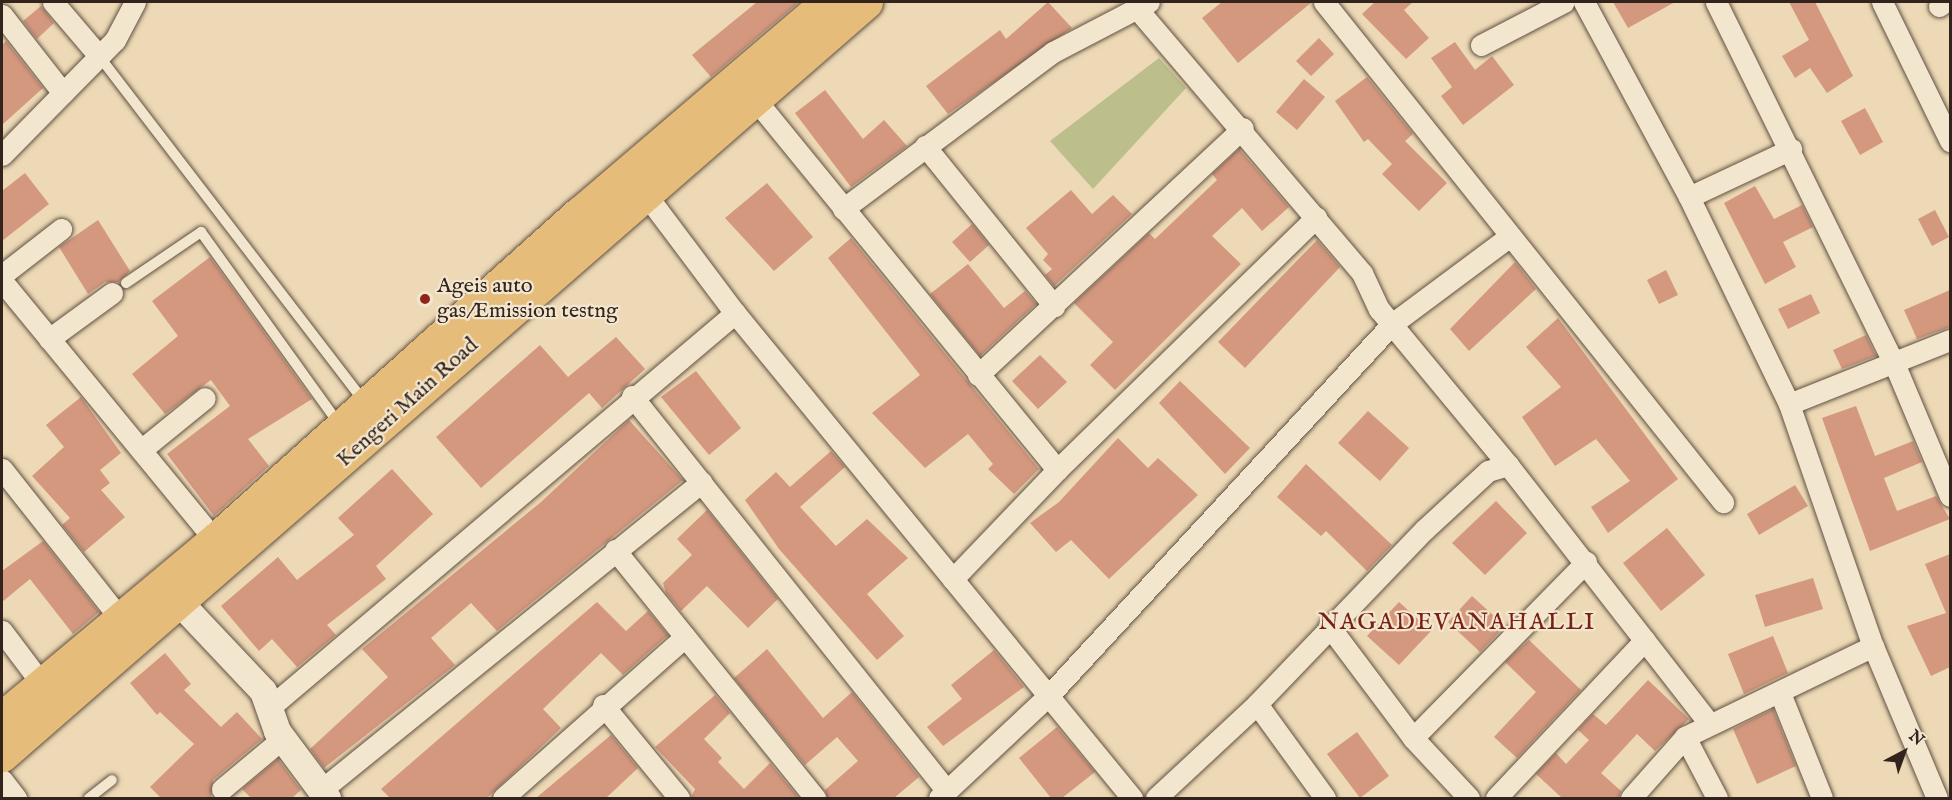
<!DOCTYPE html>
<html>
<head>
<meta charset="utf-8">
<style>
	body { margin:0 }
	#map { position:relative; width:1952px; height:800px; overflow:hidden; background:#edd9b5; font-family:"IM FELL English",serif }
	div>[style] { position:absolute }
	.green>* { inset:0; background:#bcbe8b }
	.building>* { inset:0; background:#d4987f }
	.roads { filter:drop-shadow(0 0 2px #615143) drop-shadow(0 0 2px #615143) }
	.service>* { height:10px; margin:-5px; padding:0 5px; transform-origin:5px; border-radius:5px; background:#f3e6cf }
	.minor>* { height:21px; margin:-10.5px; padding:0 10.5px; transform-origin:10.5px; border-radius:10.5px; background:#f3e6cf }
	.tertiary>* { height:27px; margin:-13.5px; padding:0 13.5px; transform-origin:13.5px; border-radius:13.5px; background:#f3e6cf }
	.primary>* { height:33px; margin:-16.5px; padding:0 16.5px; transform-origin:16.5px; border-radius:16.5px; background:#e6bc7a }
	.dots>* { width:16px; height:16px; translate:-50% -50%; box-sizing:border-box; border:3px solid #f3e6cf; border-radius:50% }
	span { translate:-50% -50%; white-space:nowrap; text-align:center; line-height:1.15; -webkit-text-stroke:4.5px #f3e6cf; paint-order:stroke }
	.poi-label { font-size:22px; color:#32241d }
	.left { translate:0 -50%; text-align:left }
	.street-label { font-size:22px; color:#32241d }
	.neighbourhood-label { font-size:24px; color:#7a1f14; letter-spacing:1.5px }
	.frame { position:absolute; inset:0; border:3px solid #32241d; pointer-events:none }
	.north { position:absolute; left:1874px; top:722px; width:60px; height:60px; -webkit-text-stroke:4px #f3e6cf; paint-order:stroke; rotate:41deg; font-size:16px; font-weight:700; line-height:24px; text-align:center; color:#32241d }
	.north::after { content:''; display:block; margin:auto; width:21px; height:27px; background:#32241d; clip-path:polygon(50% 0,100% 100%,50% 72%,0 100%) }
</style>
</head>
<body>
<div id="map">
	<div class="green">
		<div style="clip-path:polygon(1159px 58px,1186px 88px,1093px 189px,1050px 141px)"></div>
	</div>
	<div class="building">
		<div style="clip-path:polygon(757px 2px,799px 2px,711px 77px,692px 55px)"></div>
		<div style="clip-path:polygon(1048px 2px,1072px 28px,948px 114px,926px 86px,1000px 30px,1006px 39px)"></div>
		<div style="clip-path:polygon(1222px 2px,1312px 2px,1238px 63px,1202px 18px)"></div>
		<div style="clip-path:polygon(1375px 2px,1413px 2px,1404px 10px,1429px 38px,1406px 59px,1362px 14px)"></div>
		<div style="clip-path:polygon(1613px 2px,1675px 2px,1628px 28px)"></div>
		<div style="clip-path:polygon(1789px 2px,1815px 2px,1853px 76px,1827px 93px,1810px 68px,1795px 78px,1782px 56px,1809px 40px)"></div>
		<div style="clip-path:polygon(41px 6px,54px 23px,37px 39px,23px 21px)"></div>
		<div style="clip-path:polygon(1319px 38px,1334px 54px,1311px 76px,1296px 61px)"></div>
		<div style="clip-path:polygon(6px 41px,43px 88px,2px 125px,2px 45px)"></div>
		<div style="clip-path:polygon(1455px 42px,1475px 70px,1492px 56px,1514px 85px,1463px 125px,1441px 96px,1452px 87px,1431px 58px)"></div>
		<div style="clip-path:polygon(1367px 77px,1413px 134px,1405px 141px,1447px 183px,1419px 211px,1382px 174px,1392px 164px,1368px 139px,1364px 142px,1335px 101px)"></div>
		<div style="clip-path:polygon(1304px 79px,1325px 97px,1297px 130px,1276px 112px)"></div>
		<div style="clip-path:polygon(825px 90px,863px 139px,884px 120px,907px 146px,851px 187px,795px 113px)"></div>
		<div style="clip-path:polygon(1865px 108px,1883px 142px,1860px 155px,1841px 121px)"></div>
		<div style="clip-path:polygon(1239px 149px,1289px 207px,1262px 231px,1242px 208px,1212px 236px,1241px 264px,1115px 390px,1090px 365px,1113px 342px,1074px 303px,1149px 233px,1155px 239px,1217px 180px,1212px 174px)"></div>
		<div style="clip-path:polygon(25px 173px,49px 204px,2px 241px,2px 191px)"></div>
		<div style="clip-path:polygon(767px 183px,813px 237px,774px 271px,725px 218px)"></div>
		<div style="clip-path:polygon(1755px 186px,1774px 219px,1802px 205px,1813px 227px,1783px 242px,1796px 267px,1765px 284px,1724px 203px)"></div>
		<div style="clip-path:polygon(1071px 190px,1092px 214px,1113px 195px,1132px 214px,1054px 286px,1045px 275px,1052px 269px,1043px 260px,1048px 254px,1026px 228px)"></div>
		<div style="clip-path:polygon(1935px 210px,1949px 237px,1932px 246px,1918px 219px)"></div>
		<div style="clip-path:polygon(98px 220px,130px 271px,119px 282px,105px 282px,88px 294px,59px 247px)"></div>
		<div style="clip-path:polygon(972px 224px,989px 245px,970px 262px,952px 242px)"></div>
		<div style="clip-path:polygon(851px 238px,1039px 469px,1014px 494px,988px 469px,993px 464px,968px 434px,925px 468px,872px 413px,920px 375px,828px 258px)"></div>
		<div style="clip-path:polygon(1317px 240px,1340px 267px,1245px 368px,1218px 342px)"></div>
		<div style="clip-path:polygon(210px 257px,312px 399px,248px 439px,269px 466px,214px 516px,167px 454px,230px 406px,211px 380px,165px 414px,132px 374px,178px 336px,152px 301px)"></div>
		<div style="clip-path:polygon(1515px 262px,1536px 289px,1469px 351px,1450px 329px)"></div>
		<div style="clip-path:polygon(968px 264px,1004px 308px,1025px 291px,1036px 304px,980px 356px,930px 294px)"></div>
		<div style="clip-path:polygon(1666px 270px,1678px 295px,1659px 304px,1647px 280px)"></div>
		<div style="clip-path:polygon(1950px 290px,1950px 327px,1917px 339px,1904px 310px)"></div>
		<div style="clip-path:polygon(1811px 294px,1820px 313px,1788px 329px,1778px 309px)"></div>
		<div style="clip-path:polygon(1558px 318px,1678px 479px,1608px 533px,1591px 507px,1630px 481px,1596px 439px,1555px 466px,1522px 417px,1561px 387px,1526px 347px)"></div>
		<div style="clip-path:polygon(1866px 335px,1876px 356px,1842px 369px,1833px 350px)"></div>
		<div style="clip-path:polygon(616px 337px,645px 369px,602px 408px,589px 393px,481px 488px,436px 437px,540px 345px,568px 377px)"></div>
		<div style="clip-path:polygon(1040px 355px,1067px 382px,1038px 409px,1012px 381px)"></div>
		<div style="clip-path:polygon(696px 371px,741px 428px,709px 455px,661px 397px)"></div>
		<div style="clip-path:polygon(1180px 381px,1250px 448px,1225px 474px,1159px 403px)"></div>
		<div style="clip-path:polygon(81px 397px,121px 453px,100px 470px,110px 483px,101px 490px,125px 517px,84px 552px,62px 525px,70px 518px,32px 476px,64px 447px,46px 425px)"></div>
		<div style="clip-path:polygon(1856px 406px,1875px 456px,1913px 441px,1922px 462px,1884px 478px,1897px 511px,1936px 496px,1950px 519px,1870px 551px,1822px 418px)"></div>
		<div style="clip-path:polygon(1368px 411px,1409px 448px,1380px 481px,1338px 443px)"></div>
		<div style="clip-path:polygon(629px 420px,683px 480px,497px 631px,471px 603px,431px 638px,455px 665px,324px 768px,310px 749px,388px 677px,362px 649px,541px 502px)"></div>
		<div style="clip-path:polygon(1118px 438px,1148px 468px,1158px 458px,1198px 495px,1109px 579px,1071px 540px,1056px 552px,1030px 523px,1059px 502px)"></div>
		<div style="clip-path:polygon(831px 451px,845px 467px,800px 507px,836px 546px,867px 519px,908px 558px,867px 594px,904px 636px,877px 660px,779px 549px,745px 500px,776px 472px,790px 487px)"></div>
		<div style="clip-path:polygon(1306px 464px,1392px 545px,1367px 571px,1326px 531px,1321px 536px,1277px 497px)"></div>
		<div style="clip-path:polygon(392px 469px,433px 514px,376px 566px,386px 579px,327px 625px,336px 635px,297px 667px,272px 639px,259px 651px,221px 606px,278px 557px,297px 580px,354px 535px,338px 518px)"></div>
		<div style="clip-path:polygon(1795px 485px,1808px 506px,1759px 535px,1747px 514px)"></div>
		<div style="clip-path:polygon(1496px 501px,1527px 533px,1485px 575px,1452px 543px)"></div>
		<div style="clip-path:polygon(707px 510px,778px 599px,748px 628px,707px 586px,681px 611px,666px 593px,663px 583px,692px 555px,677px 539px)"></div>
		<div style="clip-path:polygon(1667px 528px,1705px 575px,1661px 611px,1623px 563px)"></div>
		<div style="clip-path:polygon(43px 541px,99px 612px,73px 634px,30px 579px,2px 602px,2px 571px)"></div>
		<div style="clip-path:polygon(1950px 554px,1950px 667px,1931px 676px,1907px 626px,1946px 613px,1925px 564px)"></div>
		<div style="clip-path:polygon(1813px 578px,1823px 609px,1765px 627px,1755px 595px)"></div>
		<div style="clip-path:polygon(1472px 596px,1505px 626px,1480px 652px,1448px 622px)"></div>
		<div style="clip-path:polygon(597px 602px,626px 631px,648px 611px,668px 635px,623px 675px,601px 653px,543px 709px,561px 728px,487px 798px,390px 798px,381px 789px)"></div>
		<div style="clip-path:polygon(1399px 602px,1431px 631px,1399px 665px,1367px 636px)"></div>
		<div style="clip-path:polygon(1773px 636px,1788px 673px,1744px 694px,1728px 654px)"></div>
		<div style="clip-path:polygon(1529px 640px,1581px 690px,1517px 758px,1494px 737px,1536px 692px,1505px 662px)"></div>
		<div style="clip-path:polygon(767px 649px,823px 718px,852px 692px,919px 777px,894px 798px,827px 798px,825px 790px,858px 761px,837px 737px,805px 765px,734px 678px)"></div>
		<div style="clip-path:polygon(994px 650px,1024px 687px,943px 746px,927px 727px,962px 699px,951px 685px)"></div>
		<div style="clip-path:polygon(165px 653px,191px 684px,184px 690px,221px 727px,237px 712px,262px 739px,213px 780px,211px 798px,161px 798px,150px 787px,194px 744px,160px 712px,157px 715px,130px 683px)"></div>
		<div style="clip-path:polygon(1648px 680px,1689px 719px,1655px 751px,1637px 734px,1601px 773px,1621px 791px,1619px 798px,1562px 798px,1536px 774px,1556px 753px,1566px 764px,1589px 740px,1578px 730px,1593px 714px,1606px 725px)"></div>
		<div style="clip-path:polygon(715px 695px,730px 713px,704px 739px,722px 758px,718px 762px,744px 789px,770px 763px,799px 798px,691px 798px,695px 789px,655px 747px)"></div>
		<div style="clip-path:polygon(1773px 709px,1796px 766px,1757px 784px,1733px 729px)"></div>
		<div style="clip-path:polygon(1057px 727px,1095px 772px,1062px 798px,1051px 798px,1019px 758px)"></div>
		<div style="clip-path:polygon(1357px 732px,1389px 776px,1360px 798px,1327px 754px)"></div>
		<div style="clip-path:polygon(611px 735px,638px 768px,606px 798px,536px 798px)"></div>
		<div style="clip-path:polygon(278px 759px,301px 790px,292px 798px,251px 798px,242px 789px)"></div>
	</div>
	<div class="roads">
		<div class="service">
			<div style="left:99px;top:56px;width:435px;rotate:52.5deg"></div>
			<div style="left:126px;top:283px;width:91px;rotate:-34.2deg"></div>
			<div style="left:201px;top:232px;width:236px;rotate:54.3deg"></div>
			<div style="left:89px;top:798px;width:29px;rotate:-38deg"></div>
		</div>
		<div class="minor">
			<div style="left:53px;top:2px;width:71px;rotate:49.6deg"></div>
			<div style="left:1324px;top:2px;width:640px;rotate:51.41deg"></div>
			<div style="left:1584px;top:2px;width:221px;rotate:61.7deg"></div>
			<div style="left:1689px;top:197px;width:230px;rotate:64.2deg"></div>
			<div style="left:1789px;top:404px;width:256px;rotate:70.9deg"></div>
			<div style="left:1873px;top:646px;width:165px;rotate:67.2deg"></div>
			<div style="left:1716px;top:2px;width:402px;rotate:63.8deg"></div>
			<div style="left:1894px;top:363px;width:144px;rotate:67.2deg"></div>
			<div style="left:1882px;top:2px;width:155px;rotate:63.9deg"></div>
			<div style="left:1939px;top:6px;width:6px;rotate:-39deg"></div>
			<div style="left:1139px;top:11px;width:344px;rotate:49.6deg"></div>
			<div style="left:1362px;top:273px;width:40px;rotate:65deg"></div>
			<div style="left:1379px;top:309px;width:202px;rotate:50.4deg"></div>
			<div style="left:2px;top:15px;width:99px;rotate:52deg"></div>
			<div style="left:1481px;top:45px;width:93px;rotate:-27.4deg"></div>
			<div style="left:754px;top:98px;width:480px;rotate:50.8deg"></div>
			<div style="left:1057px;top:470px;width:151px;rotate:133.7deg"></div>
			<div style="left:925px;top:146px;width:206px;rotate:51.1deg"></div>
			<div style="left:2px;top:155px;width:161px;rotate:-45.5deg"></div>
			<div style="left:115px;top:40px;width:43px;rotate:-62.2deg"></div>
			<div style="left:638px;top:184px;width:161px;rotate:53.1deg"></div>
			<div style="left:735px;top:313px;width:627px;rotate:50.7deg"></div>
			<div style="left:1689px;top:197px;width:113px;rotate:-25.2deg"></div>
			<div style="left:843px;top:209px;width:262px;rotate:-36.8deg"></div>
			<div style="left:1053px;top:52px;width:108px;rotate:-27.5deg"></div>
			<div style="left:2px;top:275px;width:75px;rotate:-37.9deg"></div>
			<div style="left:2px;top:281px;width:335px;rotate:50.6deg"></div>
			<div style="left:49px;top:339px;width:78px;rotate:-36.1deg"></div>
			<div style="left:978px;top:375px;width:362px;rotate:-43deg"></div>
			<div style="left:632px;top:396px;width:505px;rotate:51.43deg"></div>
			<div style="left:1789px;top:404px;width:173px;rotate:-21.7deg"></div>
			<div style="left:141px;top:450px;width:82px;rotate:-39.1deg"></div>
			<div style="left:2px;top:469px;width:189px;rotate:51.7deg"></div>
			<div style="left:1057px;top:470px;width:362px;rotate:-44.3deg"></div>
			<div style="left:615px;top:550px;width:319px;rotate:51.1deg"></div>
			<div style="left:1329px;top:626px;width:140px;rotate:53.1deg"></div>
			<div style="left:1413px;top:738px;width:82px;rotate:47deg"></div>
			<div style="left:2px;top:631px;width:66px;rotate:53deg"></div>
			<div style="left:1780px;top:693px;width:113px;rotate:68.2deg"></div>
			<div style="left:1257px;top:704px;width:116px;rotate:54.1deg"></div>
			<div style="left:603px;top:705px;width:120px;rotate:50.7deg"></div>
			<div style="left:269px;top:708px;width:611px;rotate:-40.29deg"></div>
			<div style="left:1685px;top:737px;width:69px;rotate:62.3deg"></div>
			<div style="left:1413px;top:738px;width:247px;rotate:-45.5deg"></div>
			<div style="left:2px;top:780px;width:23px;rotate:52deg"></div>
			<div style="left:222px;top:789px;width:80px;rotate:-39.9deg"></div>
			<div style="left:320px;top:791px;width:491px;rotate:-39deg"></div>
			<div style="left:503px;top:798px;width:243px;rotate:-41.5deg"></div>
			<div style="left:939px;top:798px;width:152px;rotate:-43.1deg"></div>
			<div style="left:1050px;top:694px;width:504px;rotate:-47.25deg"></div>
			<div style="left:1392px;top:324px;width:147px;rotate:-36.7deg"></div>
			<div style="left:1156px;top:798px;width:138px;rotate:-42.9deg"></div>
			<div style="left:1257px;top:704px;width:241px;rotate:-46.2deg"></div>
			<div style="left:1424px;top:530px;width:87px;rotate:-42.7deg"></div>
			<div style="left:1488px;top:471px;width:21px;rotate:-17deg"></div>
			<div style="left:1508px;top:465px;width:327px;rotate:52.1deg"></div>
			<div style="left:1496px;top:798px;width:217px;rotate:-46.7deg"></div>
			<div style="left:1631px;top:798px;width:81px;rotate:-48.5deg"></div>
			<div style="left:1685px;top:737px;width:209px;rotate:-25.8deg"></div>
		</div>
		<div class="tertiary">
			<div style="left:180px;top:603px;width:121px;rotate:46.7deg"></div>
			<div style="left:263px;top:691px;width:42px;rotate:70.7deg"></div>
			<div style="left:277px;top:731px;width:84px;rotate:53.3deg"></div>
		</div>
		<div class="primary">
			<div style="left:2px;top:718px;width:278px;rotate:-39.9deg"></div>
			<div style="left:215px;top:540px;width:490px;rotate:-41.9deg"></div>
			<div style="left:580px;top:213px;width:325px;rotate:-40.5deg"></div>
			<div style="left:2px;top:755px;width:1146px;rotate:-41.07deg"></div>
		</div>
	</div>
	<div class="dots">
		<div style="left:425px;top:299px;background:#8f2418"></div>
	</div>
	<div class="poi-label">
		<span class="left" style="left:437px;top:299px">Ageis auto<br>gas/Emission testng</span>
	</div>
	<div class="street-label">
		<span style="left:408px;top:403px;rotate:-42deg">Kengeri Main Road</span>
	</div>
	<div class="neighbourhood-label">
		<span style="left:1457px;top:623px">NAGADEVANAHALLI</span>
	</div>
	<div class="frame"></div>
	<div class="north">N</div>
</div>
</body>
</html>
